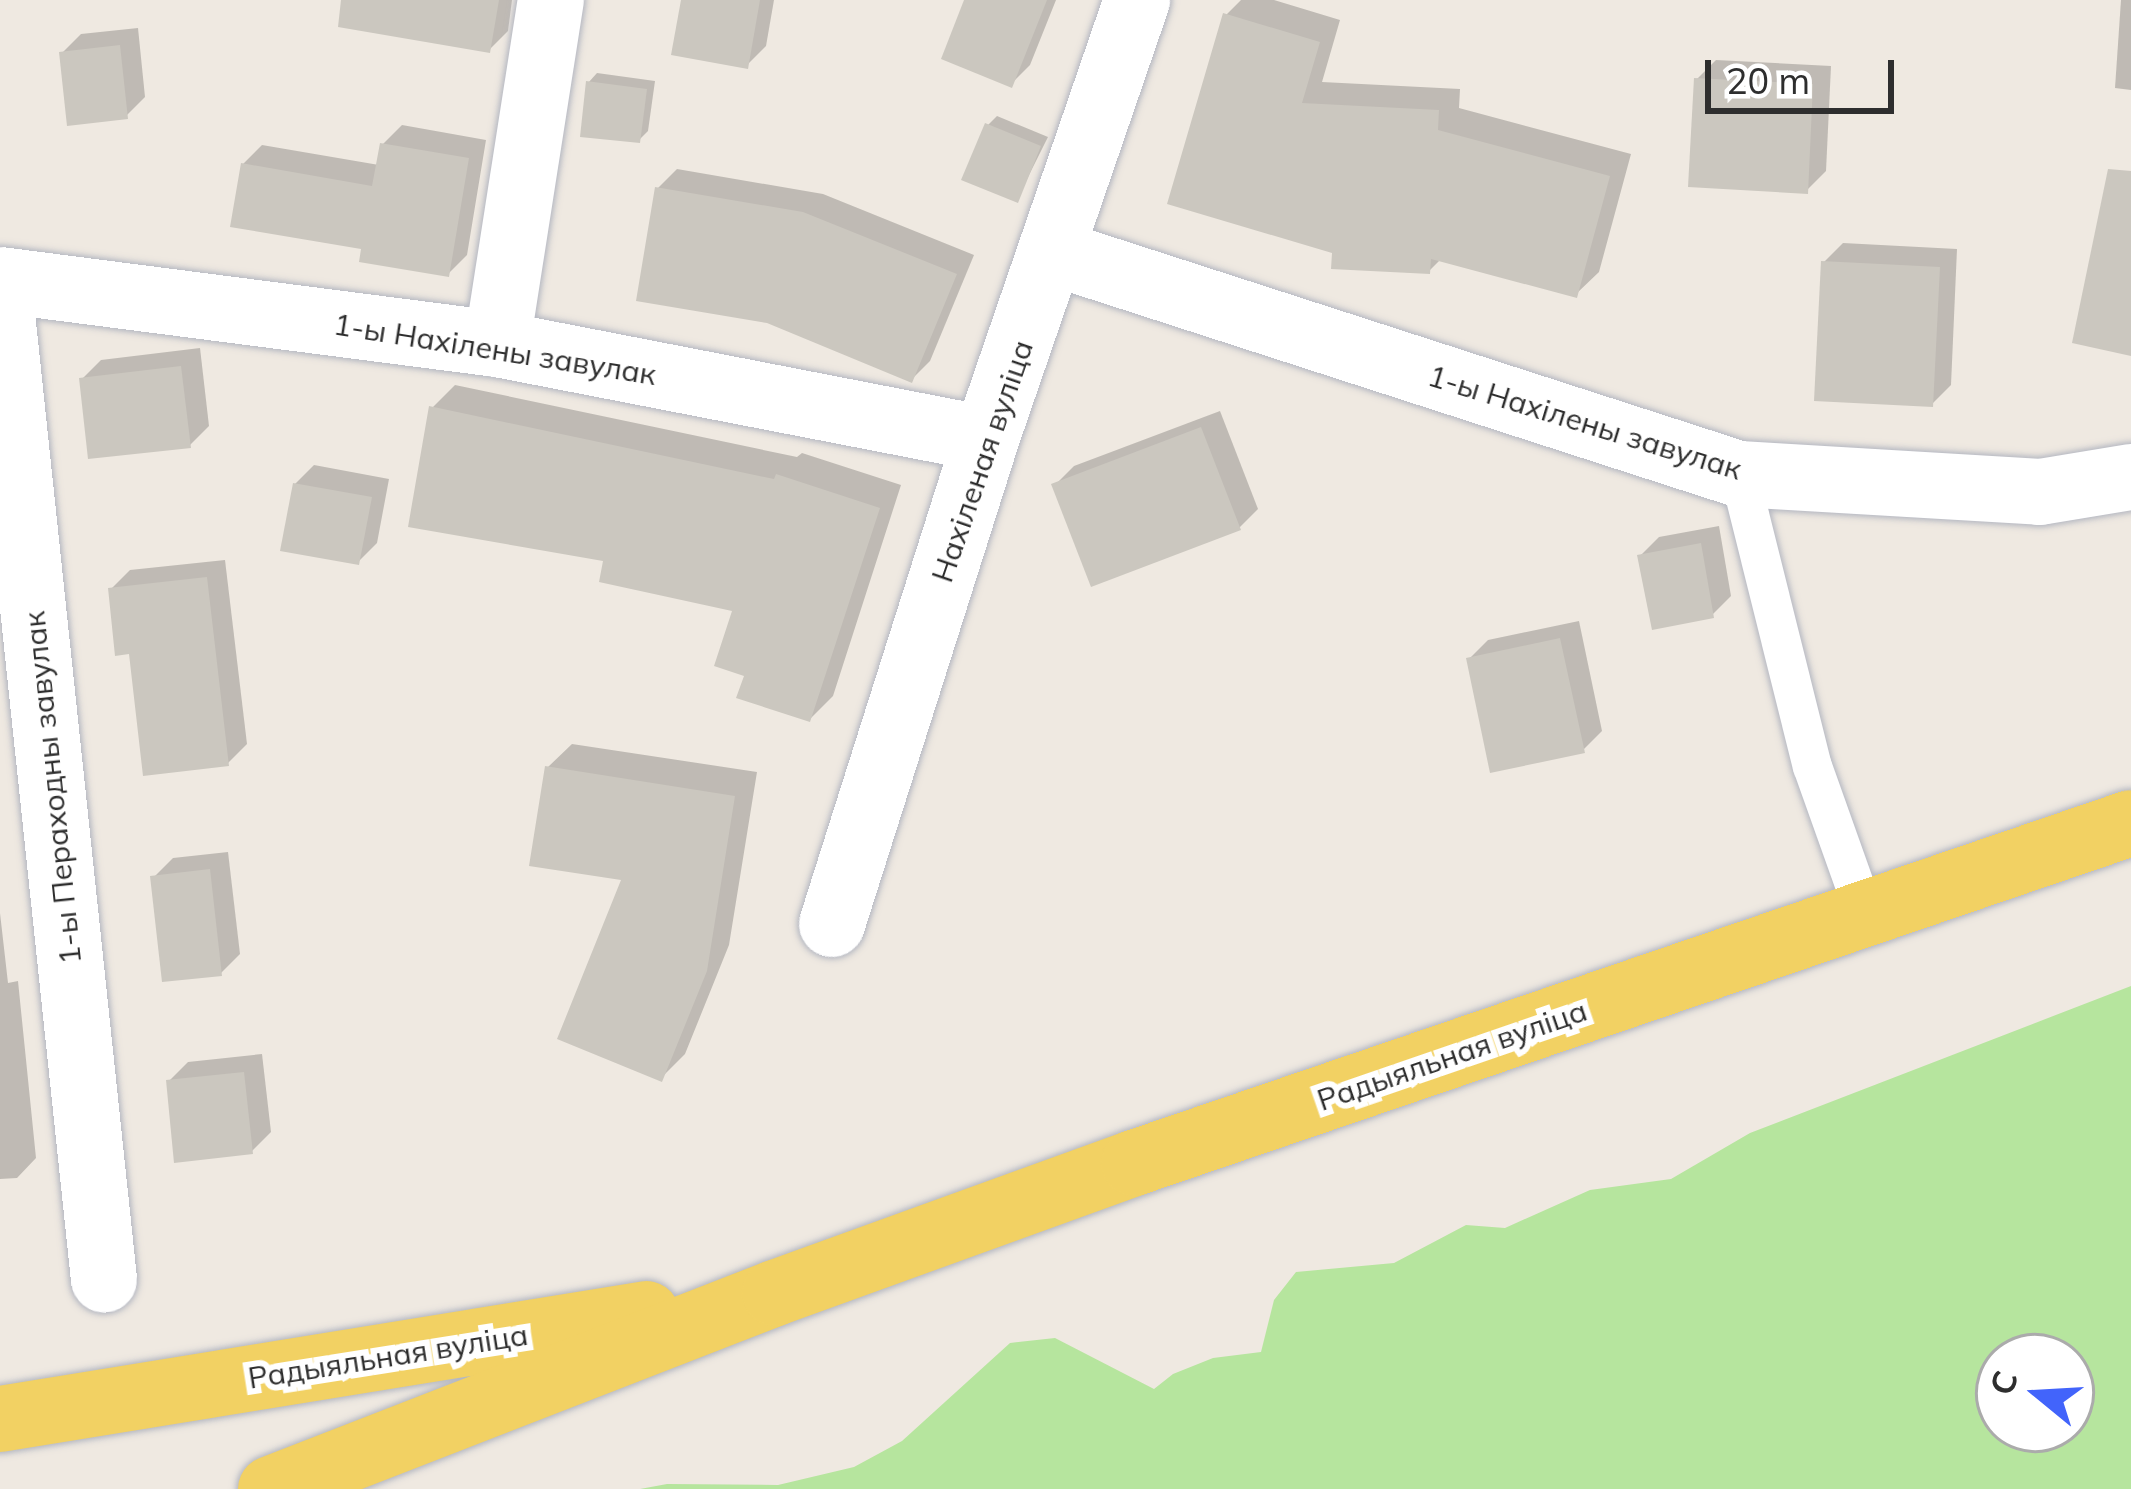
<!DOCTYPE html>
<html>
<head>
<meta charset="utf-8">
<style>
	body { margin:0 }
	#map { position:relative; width:2131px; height:1489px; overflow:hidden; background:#efe9e1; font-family:Mulish,sans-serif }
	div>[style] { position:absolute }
	.green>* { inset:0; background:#b6e59e }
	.shadow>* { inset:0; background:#0003 }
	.building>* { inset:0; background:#cbc7bf }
	.roads { filter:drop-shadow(0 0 3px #b4b7c1) drop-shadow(0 0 3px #b4b7c1) }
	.service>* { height:39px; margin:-19.5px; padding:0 19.5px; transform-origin:19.5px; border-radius:19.5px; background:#fff }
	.minor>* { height:66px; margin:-33px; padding:0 33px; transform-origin:33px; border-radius:33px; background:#fff }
	.primary>* { height:66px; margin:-33px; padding:0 33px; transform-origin:33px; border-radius:33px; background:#f2d163 }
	span { translate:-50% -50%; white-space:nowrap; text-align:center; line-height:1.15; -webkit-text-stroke:12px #fff; paint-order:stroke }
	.street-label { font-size:30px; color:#2e2e2e }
	.north { position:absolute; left:1975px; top:1333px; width:120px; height:120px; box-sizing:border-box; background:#fff; border:3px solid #ababab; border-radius:50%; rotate:288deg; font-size:33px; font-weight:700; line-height:48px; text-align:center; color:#2e2e2e }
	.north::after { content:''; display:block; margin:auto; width:42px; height:54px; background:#4264fb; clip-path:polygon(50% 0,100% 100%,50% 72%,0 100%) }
	.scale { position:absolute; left:1705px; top:60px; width:189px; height:54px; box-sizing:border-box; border:6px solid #2e2e2e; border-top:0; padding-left:15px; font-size:36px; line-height:42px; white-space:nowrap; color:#2e2e2e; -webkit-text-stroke:9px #fff; paint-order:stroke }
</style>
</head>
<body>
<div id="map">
	<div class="green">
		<div style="clip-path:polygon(evenodd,2131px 986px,2131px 1489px,640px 1489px,667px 1484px,778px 1485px,854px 1467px,902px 1441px,1010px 1343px,1055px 1338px,1154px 1389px,1173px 1374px,1213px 1358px,1261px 1352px,1274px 1300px,1296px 1272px,1394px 1263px,1466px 1225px,1505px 1228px,1590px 1190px,1671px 1179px,1750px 1133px,2131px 986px,1999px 1357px,2071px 1357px,2071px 1429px,1999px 1429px,1999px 1357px)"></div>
	</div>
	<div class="shadow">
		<div style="clip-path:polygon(399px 0,512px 0,508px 31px,489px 50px)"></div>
		<div style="clip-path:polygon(684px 0,774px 0,766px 46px,747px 65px)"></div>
		<div style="clip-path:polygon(968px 0,1056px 0,1030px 65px,1011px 84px)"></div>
		<div style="clip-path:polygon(1241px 0,1274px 0,1340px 20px,1322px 82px,1460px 89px,1459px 108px,1631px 154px,1599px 272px,1576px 294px,1442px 258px,1429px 271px,1335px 251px,1226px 15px)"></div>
		<div style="clip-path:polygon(2121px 0,2131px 0,2131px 90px,2115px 88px)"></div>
		<div style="clip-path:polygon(138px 28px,145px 97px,126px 116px,62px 53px,81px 34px)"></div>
		<div style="clip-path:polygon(1716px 60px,1831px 66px,1826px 171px,1806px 191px,1697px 79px)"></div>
		<div style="clip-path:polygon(597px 73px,655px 81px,648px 131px,639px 140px,588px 83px)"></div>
		<div style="clip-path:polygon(997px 116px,1048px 137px,1017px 199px,988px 125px)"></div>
		<div style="clip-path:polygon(402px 125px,486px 140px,467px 255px,448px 274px,365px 247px,243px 164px,262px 145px,379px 165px,383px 144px)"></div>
		<div style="clip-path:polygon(677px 169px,823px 194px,974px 255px,930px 361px,911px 380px,658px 188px)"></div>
		<div style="clip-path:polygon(1843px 243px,1957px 249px,1951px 385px,1932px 404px,1824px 262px)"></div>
		<div style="clip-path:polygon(200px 348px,209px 426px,190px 445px,82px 379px,101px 360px)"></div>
		<div style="clip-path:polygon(455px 385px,797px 457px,802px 453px,901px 485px,833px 696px,810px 719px,748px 674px,736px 609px,607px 558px,432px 408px)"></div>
		<div style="clip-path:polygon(1220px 411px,1258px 509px,1239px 528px,1055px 485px,1074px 466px)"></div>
		<div style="clip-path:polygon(314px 465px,389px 479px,377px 543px,358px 562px,295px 484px)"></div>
		<div style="clip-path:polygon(1719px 526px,1731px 596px,1712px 615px,1640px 556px,1659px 537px)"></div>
		<div style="clip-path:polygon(225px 560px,247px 744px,228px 763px,131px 651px,111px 589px,130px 570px)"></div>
		<div style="clip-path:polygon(1579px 621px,1602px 731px,1583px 750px,1469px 659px,1488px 640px)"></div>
		<div style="clip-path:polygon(572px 744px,757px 772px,729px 945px,685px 1054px,661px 1078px,625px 878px,548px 767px)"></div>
		<div style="clip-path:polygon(228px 852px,240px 954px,221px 973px,154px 877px,173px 858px)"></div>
		<div style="clip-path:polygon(0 913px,8px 983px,18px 981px,36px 1158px,17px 1178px,0 1179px)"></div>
		<div style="clip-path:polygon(262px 1054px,271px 1132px,252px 1151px,169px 1081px,188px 1062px)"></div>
	</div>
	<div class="building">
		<div style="clip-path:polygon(341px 0,499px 0,490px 53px,338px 27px)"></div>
		<div style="clip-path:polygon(681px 0,760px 0,748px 69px,671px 55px)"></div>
		<div style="clip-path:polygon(964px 0,1047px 0,1012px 88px,941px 59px)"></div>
		<div style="clip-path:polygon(1223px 13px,1320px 42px,1302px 103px,1439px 110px,1438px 130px,1610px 176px,1577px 298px,1431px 259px,1430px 274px,1331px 269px,1332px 253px,1167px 204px)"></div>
		<div style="clip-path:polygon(120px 45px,128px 119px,67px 126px,59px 52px)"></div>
		<div style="clip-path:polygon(1694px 78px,1813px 84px,1808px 194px,1688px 187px)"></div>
		<div style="clip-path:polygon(586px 81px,647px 89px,640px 143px,580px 137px)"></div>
		<div style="clip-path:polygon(985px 123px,1041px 146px,1018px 203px,961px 180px)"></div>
		<div style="clip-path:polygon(380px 143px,469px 158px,449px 277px,359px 262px,361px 249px,230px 227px,241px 163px,372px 186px)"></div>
		<div style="clip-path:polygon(2108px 169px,2131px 171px,2131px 356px,2072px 343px)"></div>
		<div style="clip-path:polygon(655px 187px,803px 212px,957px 274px,912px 383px,767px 323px,636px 301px)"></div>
		<div style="clip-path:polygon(1821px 261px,1940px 267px,1933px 407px,1814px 401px)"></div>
		<div style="clip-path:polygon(181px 366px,191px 448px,88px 459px,79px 378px)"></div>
		<div style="clip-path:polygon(429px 406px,774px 479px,776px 474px,880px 508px,810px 722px,736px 698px,744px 676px,714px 666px,732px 611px,599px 582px,603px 561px,408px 527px)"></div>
		<div style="clip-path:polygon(1201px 427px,1241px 530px,1091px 587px,1051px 484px)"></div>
		<div style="clip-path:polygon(293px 483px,372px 497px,359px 565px,280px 551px)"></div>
		<div style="clip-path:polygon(1701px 543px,1714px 618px,1652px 630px,1637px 555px)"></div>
		<div style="clip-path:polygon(207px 577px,229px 766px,143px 776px,129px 654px,115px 656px,108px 588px)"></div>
		<div style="clip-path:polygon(1560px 638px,1585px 753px,1490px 773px,1466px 658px)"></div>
		<div style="clip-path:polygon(545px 766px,735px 796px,707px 971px,662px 1082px,557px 1039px,621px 880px,529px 866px)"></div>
		<div style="clip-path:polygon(210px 869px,222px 976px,162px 982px,150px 876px)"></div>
		<div style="clip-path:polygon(244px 1072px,253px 1154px,174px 1163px,166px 1080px)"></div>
	</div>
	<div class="roads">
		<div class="service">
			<div style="left:1739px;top:474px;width:301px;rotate:76deg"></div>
			<div style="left:1812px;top:766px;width:158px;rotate:70.4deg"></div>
		</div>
		<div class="minor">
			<div style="left:1055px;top:253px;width:719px;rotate:17.91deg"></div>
			<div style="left:1739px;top:474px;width:302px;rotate:3.4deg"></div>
			<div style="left:2040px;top:492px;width:92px;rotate:-9.4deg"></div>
			<div style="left:0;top:280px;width:501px;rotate:7.34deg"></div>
			<div style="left:497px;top:344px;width:498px;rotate:11deg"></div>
			<div style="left:0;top:295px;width:990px;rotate:83.97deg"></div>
			<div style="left:497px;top:344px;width:348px;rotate:-81.1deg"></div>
			<div style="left:832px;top:924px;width:509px;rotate:-72.38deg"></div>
			<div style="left:986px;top:439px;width:464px;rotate:-71deg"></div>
		</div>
		<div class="primary">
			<div style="left:0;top:1419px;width:655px;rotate:-9.22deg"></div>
			<div style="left:271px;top:1489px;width:541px;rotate:-21.25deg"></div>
			<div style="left:775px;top:1293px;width:382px;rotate:-19.9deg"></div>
			<div style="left:1134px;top:1163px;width:1053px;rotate:-18.83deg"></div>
		</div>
	</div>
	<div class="street-label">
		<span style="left:495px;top:349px;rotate:9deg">1-ы Нахілены завулак</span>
		<span style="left:1585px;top:422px;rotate:17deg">1-ы Нахілены завулак</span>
		<span style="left:982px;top:461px;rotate:-71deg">Нахіленая вуліца</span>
		<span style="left:52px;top:788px;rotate:-96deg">1-ы Пераходны завулак</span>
		<span style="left:1452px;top:1055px;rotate:-19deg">Радыяльная вуліца</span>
		<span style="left:388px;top:1356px;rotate:-9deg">Радыяльная вуліца</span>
	</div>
	<div class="north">С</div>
	<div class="scale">20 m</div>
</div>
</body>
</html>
